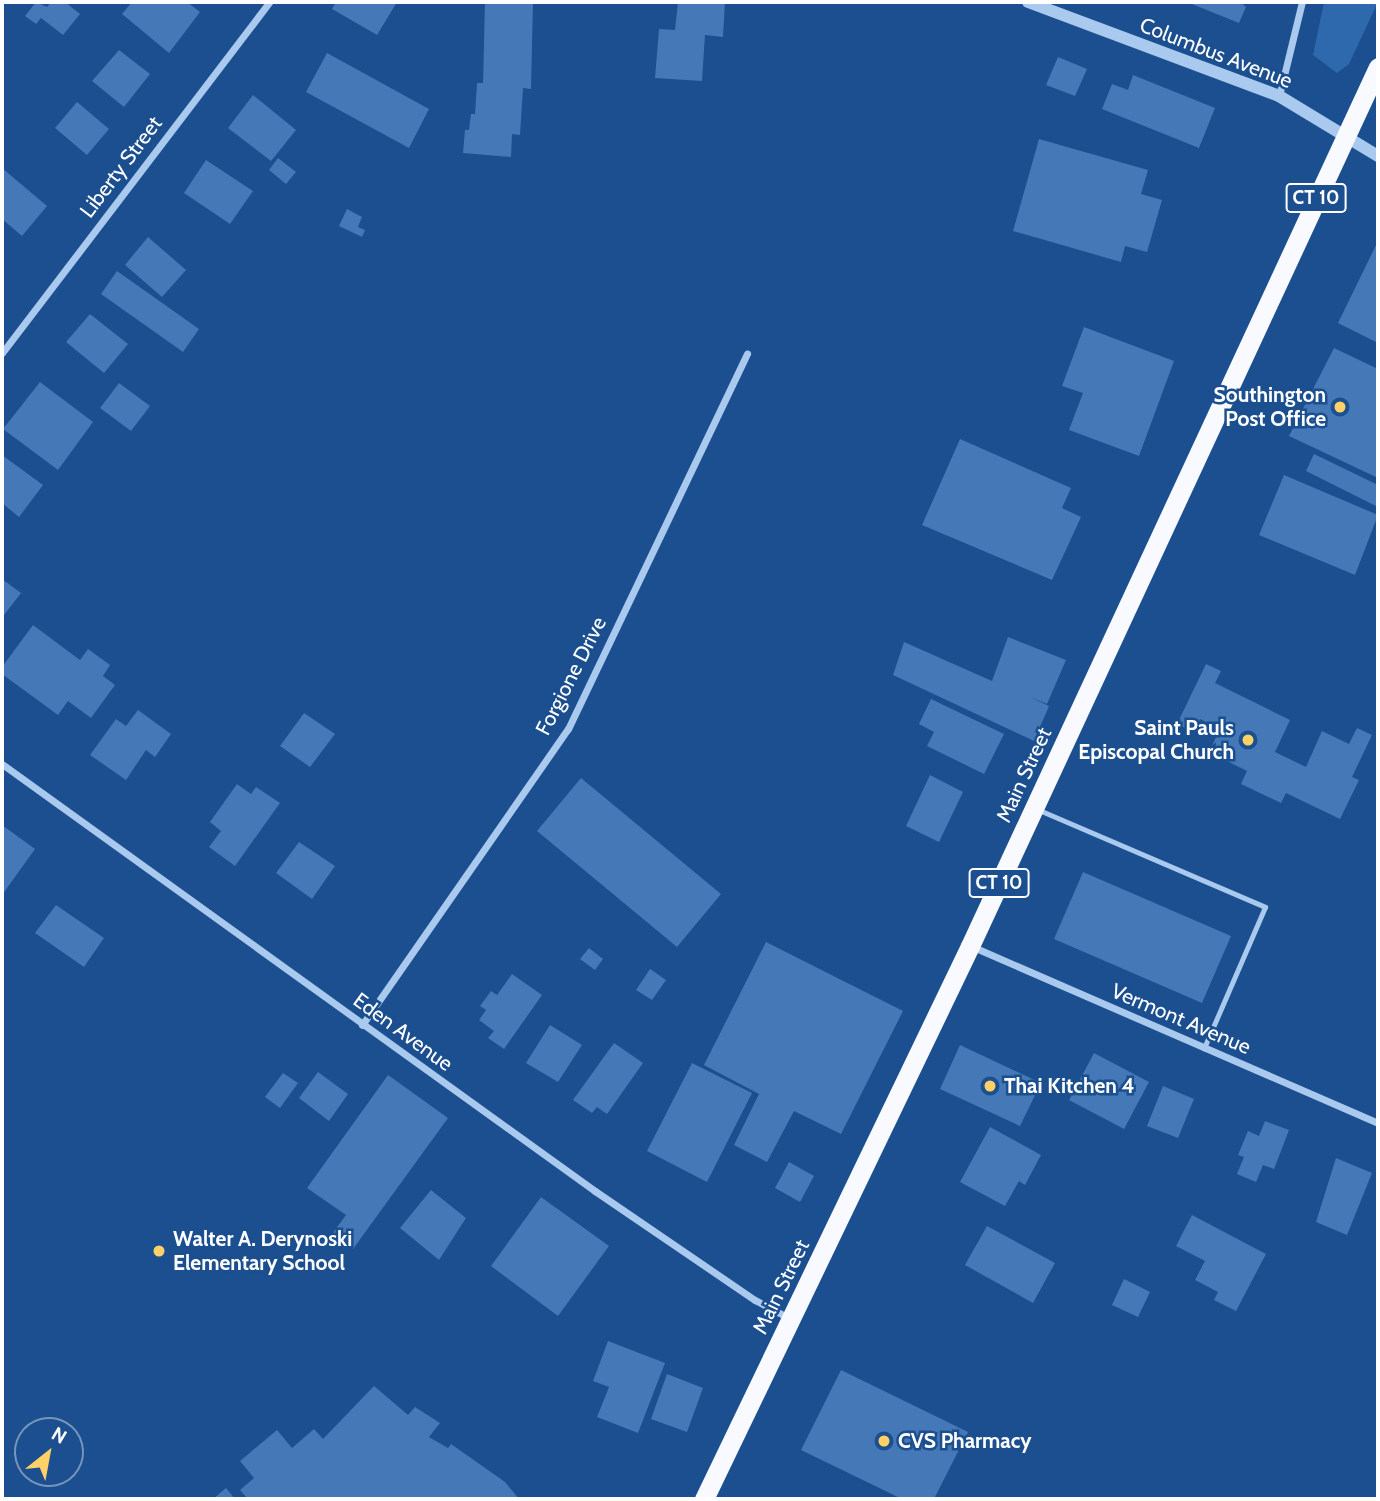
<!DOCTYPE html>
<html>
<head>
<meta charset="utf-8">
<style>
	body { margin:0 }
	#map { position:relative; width:1380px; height:1501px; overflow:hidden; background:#1b4f8f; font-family:Cabin,sans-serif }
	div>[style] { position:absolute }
	.green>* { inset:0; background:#2e69ad }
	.building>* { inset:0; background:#4478b7 }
	.service>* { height:5px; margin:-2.5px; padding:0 2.5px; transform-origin:2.5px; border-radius:2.5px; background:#a9c9ee }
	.minor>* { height:7px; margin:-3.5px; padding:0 3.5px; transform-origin:3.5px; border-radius:3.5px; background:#a9c9ee }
	.tertiary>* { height:12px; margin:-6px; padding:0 6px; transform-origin:6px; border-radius:6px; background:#a9c9ee }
	.trunk>* { height:19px; margin:-9.5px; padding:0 9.5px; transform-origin:9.5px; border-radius:9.5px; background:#f8faff }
	.dots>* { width:19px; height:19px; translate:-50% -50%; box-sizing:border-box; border:4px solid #1b4f8f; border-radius:50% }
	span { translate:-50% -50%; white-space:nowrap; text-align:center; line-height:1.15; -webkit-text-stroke:5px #1b4f8f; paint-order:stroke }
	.shield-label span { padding:2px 5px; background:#1b4f8f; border:2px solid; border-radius:5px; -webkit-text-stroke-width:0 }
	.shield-label { font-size:19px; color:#fff; font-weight:700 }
	.street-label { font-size:21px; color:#fff }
	.poi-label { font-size:21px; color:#fff; font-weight:700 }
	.right { translate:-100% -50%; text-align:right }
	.left { translate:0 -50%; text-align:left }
	.frame { position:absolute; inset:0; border:4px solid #fff; pointer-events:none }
	.north { position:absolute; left:14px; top:1417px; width:70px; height:70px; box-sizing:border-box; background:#1b4f8f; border:2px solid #7695bc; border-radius:50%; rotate:31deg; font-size:19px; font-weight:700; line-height:28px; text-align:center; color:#fff }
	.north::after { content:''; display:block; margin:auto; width:24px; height:32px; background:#ffd166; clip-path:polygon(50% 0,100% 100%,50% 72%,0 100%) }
</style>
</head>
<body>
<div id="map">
	<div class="green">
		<div style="clip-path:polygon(1324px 2px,1378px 2px,1349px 64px,1337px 73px,1313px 55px)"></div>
	</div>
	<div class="building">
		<div style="clip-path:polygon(36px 2px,47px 7px,51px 2px,65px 2px,80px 14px,63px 35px,41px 18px,36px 24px,25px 16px)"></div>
		<div style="clip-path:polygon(132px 2px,187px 2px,200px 12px,169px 53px,122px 14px)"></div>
		<div style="clip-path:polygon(336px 2px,397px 2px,377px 35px,332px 9px)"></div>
		<div style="clip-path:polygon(485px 2px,533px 2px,531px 89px,523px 88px,520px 135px,512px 134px,511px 157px,463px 153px,465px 130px,469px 130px,471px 114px,475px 114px,477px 83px,483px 83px)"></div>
		<div style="clip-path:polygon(678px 2px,725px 2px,723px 37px,705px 35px,702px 81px,655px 78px,659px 29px,675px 30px)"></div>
		<div style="clip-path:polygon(1187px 2px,1240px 2px,1246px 7px,1239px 23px)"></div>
		<div style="clip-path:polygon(119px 50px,150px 74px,124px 107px,92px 81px)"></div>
		<div style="clip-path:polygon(327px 53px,429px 109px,409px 148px,306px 92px)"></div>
		<div style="clip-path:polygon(1058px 57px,1087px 69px,1075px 96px,1046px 85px)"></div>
		<div style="clip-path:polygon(1133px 75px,1215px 108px,1199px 148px,1102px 109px,1112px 84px,1128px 90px)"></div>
		<div style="clip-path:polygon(253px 95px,296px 130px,271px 161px,228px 128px)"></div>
		<div style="clip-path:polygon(77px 102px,109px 129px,87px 155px,55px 128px)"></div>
		<div style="clip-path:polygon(1039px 139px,1148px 170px,1141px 194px,1162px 200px,1147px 252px,1125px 246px,1121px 262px,1013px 231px)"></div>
		<div style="clip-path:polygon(278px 158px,296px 172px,286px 184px,269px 170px)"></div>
		<div style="clip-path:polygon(206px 160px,253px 191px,230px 224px,184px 193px)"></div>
		<div style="clip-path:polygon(2px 168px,47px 206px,22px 236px,2px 219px)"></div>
		<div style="clip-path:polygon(347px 209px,362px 217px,358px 227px,365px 230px,362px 237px,339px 226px)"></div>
		<div style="clip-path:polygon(148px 237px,186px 270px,162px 297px,125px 265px)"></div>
		<div style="clip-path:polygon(1378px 241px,1378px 343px,1338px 323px)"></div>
		<div style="clip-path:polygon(117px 271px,199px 329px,183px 352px,101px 294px)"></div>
		<div style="clip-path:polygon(90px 314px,128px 344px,104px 373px,66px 342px)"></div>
		<div style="clip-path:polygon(1084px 327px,1174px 361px,1139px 456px,1069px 430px,1083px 393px,1062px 386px)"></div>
		<div style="clip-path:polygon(1334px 348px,1378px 369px,1378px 478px,1289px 436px)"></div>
		<div style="clip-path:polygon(40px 382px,93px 422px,58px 470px,3px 429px)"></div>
		<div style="clip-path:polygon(119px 383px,150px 406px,131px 431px,100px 408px)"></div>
		<div style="clip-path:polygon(960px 439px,1071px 488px,1062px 508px,1081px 517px,1052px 580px,922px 525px)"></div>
		<div style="clip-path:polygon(1314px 454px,1378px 485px,1378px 507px,1306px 471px)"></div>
		<div style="clip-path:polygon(2px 455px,43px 485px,19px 517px,2px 503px)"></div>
		<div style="clip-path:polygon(1284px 475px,1378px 515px,1355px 575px,1259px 535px)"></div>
		<div style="clip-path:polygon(2px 579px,21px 593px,4px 615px,2px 613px)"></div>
		<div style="clip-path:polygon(33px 625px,80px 660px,88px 649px,110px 665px,103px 676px,115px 685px,91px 718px,68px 701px,58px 715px,2px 674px,2px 667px)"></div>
		<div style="clip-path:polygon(1008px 637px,1066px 660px,1047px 704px,1030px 697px,1049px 706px,1034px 741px,893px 675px,904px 642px,992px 681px)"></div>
		<div style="clip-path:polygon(1206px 664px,1221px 671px,1215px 683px,1290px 720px,1275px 752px,1306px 767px,1322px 731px,1349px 744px,1357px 728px,1372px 735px,1352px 777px,1359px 780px,1340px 819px,1286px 793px,1281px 803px,1241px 784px,1247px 771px,1209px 752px,1220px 729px,1200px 719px,1194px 732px,1177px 724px)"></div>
		<div style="clip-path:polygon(931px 699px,1004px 734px,984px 774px,927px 746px,934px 732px,919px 724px)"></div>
		<div style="clip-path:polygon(138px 710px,171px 734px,155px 757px,146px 750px,126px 780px,90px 755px,116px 719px,126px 726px)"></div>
		<div style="clip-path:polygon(304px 713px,335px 734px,310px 767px,280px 746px)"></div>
		<div style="clip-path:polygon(930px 775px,963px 792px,939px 842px,906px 826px)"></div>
		<div style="clip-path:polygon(581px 778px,721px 894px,677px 947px,537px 831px)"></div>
		<div style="clip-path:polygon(237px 784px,251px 794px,256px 787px,280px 803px,235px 866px,209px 847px,221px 831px,210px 822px)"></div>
		<div style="clip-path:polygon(2px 825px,35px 849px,2px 895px)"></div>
		<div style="clip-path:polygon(299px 842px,335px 866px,312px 899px,276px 873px)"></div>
		<div style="clip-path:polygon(1083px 872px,1231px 936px,1202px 1003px,1054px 939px)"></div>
		<div style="clip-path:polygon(56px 905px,104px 938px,84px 967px,35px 933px)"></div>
		<div style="clip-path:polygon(766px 942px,903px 1011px,841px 1134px,794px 1111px,767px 1162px,734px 1145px,759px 1094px,704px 1065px)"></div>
		<div style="clip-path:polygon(589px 948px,603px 959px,595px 970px,580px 959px)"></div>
		<div style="clip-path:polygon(650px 969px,666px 980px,652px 1000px,636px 990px)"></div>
		<div style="clip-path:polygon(512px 974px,542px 995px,504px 1049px,488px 1038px,494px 1031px,479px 1020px,486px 1010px,480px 1006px,491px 991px,497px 995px)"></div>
		<div style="clip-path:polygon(550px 1025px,582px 1045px,558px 1082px,526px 1063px)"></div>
		<div style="clip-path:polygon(614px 1043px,643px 1063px,607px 1114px,597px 1107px,592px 1113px,573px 1100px)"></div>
		<div style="clip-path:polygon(960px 1045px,1041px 1083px,1020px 1126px,940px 1089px)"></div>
		<div style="clip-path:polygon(1094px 1053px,1149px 1082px,1124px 1129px,1069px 1100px)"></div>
		<div style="clip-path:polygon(692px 1063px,752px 1093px,707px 1182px,647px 1151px)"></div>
		<div style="clip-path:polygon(318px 1072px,348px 1094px,329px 1121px,299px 1098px)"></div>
		<div style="clip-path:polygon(283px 1073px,298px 1083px,280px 1108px,265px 1097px)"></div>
		<div style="clip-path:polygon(388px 1075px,448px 1118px,353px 1249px,332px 1234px,346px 1215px,307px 1188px)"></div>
		<div style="clip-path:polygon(1163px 1086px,1194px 1099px,1178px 1138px,1147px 1126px)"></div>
		<div style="clip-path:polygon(1265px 1121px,1289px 1130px,1274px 1169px,1263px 1165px,1256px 1182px,1237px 1174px,1244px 1157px,1238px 1155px,1248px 1131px,1259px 1136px)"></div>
		<div style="clip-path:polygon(990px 1127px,1041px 1155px,1025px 1185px,1019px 1181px,1005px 1206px,960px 1182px)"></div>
		<div style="clip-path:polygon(1336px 1158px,1372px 1173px,1347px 1235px,1316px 1222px)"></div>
		<div style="clip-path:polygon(789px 1162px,814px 1176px,800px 1202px,775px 1188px)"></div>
		<div style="clip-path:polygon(431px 1190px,466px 1218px,439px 1260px,400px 1228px)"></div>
		<div style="clip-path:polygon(541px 1197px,609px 1246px,558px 1316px,491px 1266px)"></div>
		<div style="clip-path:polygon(1192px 1215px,1266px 1254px,1236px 1311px,1214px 1300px,1218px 1292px,1195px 1280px,1205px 1261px,1176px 1246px)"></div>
		<div style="clip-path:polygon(987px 1226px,1055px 1263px,1033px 1303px,965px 1265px)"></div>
		<div style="clip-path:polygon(1124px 1279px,1150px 1292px,1138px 1317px,1112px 1305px)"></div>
		<div style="clip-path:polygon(608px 1341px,665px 1363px,638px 1433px,597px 1417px,609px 1387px,593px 1381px)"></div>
		<div style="clip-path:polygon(841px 1370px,968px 1432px,934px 1499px,902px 1499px,801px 1450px)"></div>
		<div style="clip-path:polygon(667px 1374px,703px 1388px,687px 1432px,651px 1419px)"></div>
		<div style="clip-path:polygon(374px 1386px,408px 1415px,415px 1407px,440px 1423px,429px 1437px,448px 1448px,451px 1444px,505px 1482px,519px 1499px,248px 1499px,240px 1490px,254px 1478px,240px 1461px,277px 1430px,292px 1448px,314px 1429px,323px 1439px)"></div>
		<div style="clip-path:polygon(226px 1488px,235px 1499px,213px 1499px)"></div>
	</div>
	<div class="service">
		<div style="left:1039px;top:810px;width:246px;rotate:23.2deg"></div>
		<div style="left:1265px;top:907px;width:154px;rotate:113.4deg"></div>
	</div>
	<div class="minor">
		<div style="left:1279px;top:96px;width:97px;rotate:-76.3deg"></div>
		<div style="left:2px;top:353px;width:441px;rotate:-52.7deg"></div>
		<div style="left:2px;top:764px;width:731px;rotate:35.76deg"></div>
		<div style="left:595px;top:1191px;width:194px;rotate:34.3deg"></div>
		<div style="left:755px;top:1300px;width:40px;rotate:28deg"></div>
		<div style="left:971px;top:946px;width:444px;rotate:23.5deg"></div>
		<div style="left:362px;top:1025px;width:361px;rotate:-55.2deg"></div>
		<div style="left:568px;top:729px;width:416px;rotate:-64.5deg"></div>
	</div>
	<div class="tertiary">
		<div style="left:1028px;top:2px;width:268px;rotate:20.5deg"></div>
		<div style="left:1279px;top:96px;width:116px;rotate:31.2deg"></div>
	</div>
	<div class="trunk">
		<div style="left:704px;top:1499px;width:614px;rotate:-64.31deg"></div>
		<div style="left:970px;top:946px;width:969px;rotate:-65.1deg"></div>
	</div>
	<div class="dots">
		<div style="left:1340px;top:407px;background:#ffd166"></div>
		<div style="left:1248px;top:740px;background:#ffd166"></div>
		<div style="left:990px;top:1086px;background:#ffd166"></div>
		<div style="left:159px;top:1251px;background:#ffd166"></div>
		<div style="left:884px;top:1441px;background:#ffd166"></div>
	</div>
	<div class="shield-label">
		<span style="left:1316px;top:198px">CT 10</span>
		<span style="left:999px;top:883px">CT 10</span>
	</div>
	<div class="street-label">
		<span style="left:1216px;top:53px;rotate:21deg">Columbus Avenue</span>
		<span style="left:121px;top:167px;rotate:-53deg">Liberty Street</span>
		<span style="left:571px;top:676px;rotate:-63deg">Forgione Drive</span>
		<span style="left:1024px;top:775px;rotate:-65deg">Main Street</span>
		<span style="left:1181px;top:1019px;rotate:23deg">Vermont Avenue</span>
		<span style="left:403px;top:1032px;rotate:36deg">Eden Avenue</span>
		<span style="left:781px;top:1287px;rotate:-64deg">Main Street</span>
	</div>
	<div class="poi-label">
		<span class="right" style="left:1326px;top:407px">Southington<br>Post Office</span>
		<span class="right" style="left:1234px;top:740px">Saint Pauls<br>Episcopal Church</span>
		<span class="left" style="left:1004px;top:1086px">Thai Kitchen 4</span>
		<span class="left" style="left:173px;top:1251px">Walter A. Derynoski<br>Elementary School</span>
		<span class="left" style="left:898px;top:1441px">CVS Pharmacy</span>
	</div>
	<div class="frame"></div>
	<div class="north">N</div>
</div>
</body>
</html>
